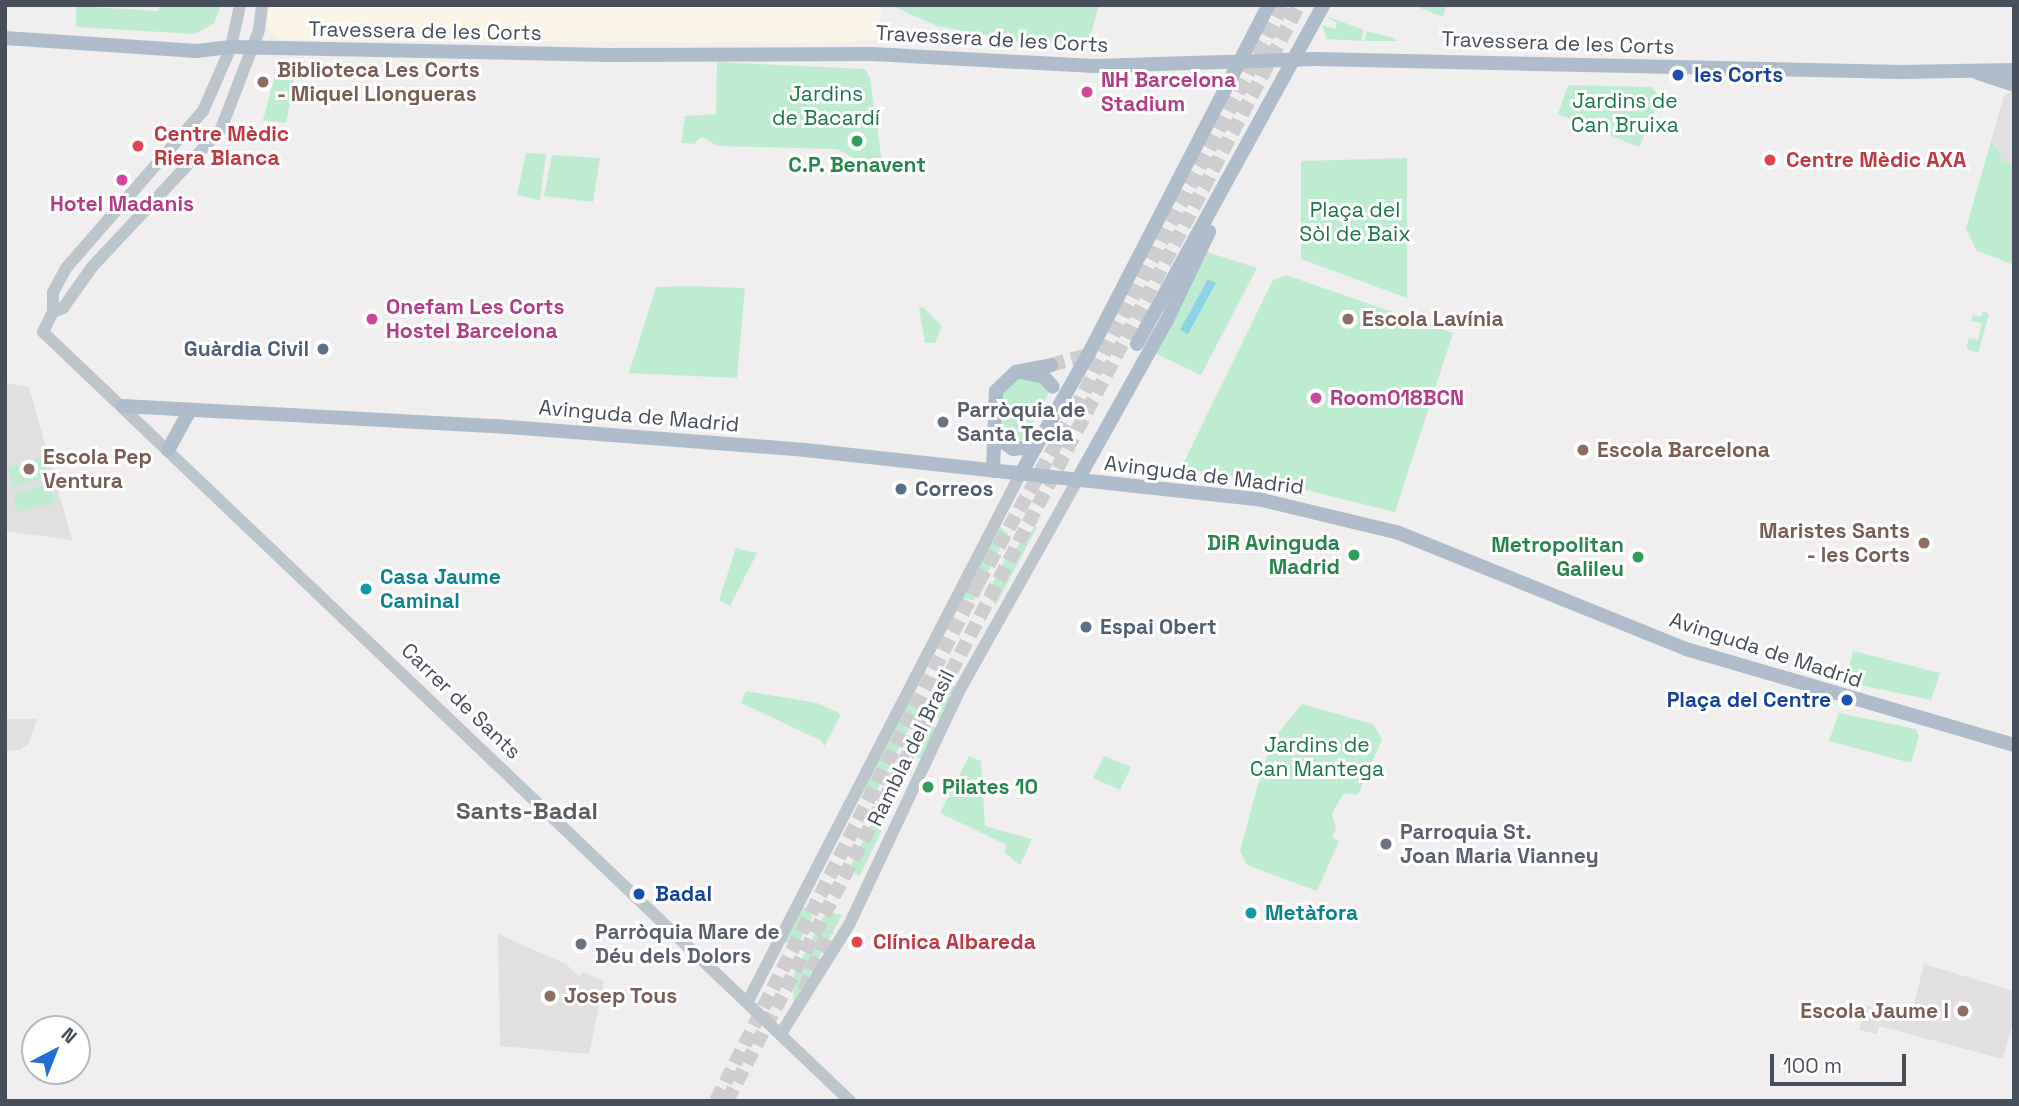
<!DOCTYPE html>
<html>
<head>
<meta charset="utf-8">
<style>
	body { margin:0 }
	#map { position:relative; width:2019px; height:1106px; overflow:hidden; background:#f0eeee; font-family:"Space Grotesk",sans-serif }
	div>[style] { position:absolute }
	.commercial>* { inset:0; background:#fbf5e7 }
	.education>* { inset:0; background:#e1dfdf }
	.green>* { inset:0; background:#beecd1 }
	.water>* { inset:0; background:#8dd2e7 }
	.major-tunnel>* { height:14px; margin-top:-7px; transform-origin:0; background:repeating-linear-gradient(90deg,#ceced0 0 14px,transparent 0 21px) }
	.minor>* { height:12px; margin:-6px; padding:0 6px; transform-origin:6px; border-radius:6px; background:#bdc5cc }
	.major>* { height:14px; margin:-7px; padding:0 7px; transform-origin:7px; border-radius:7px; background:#aebccb }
	.dots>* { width:19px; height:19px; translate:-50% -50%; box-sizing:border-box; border:4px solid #fff; border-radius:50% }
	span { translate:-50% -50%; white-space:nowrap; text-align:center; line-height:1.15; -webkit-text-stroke:6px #fff; paint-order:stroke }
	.street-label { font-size:21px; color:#47505a }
	.education-label { font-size:21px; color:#785e54; font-weight:700 }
	.left { translate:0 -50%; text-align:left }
	.right { translate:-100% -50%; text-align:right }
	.transit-label { font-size:21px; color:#164399; font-weight:700 }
	.hotel-label { font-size:21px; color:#b23c85; font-weight:700 }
	.park-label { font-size:21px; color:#1b774c }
	.health-label { font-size:21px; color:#be3a42; font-weight:700 }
	.leisure-label { font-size:21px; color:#27864d; font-weight:700 }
	.service-label { font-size:21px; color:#4e5e75; font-weight:700 }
	.worship-label { font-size:21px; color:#5b616d; font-weight:700 }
	.culture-label { font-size:21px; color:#0d838f; font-weight:700 }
	.quarter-label { font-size:24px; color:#5b5e62; font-weight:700 }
	.frame { position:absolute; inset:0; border:7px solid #47505a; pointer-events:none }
	.north { position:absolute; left:21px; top:1015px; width:70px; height:70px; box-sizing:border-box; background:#fff; border:2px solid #b5b9bd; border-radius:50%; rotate:42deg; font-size:19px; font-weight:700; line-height:28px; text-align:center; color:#47505a }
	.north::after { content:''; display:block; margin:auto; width:24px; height:32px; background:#226cd6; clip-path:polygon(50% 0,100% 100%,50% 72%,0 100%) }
	.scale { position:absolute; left:1770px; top:1054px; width:136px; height:32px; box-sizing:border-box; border:4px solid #47505a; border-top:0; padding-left:9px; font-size:21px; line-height:24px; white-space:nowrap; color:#47505a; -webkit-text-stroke:5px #fff; paint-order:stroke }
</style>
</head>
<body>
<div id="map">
	<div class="commercial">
		<div style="clip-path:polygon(268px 5px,882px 5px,877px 38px,848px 43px,281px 40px,268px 29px)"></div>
	</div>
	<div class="education">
		<div style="clip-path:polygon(2011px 92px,2014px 93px,2014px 164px,2001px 161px,2002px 153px,1991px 141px,2004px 96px)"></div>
		<div style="clip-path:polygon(5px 383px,29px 387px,72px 540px,5px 531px)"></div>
		<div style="clip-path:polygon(5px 719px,37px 719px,29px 743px,20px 750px,5px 751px)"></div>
		<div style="clip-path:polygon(498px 934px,566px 964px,579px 976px,583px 972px,604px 981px,589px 1054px,500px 1046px)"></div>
		<div style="clip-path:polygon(1924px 964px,2014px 991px,2014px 1017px,2003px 1059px,1879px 1026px,1877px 1034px,1859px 1030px,1865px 1005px,1911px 1017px)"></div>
	</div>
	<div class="green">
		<div style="clip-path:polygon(159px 5px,221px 5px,214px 23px,195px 34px,76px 27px,76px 6px,159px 11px)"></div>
		<div style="clip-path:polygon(890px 5px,1099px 5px,1089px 42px,1078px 43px,1028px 43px,937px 26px)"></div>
		<div style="clip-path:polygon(1413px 5px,1447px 5px,1443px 17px)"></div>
		<div style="clip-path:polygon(1326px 16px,1364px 30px,1361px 41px,1327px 39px,1322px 25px,1335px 29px,1337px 23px)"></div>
		<div style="clip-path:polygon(1367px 31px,1394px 38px,1397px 41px,1364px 41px)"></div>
		<div style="clip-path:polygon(717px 62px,865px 69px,870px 78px,882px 162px,863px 163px,837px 149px,718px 146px,702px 137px,694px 144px,681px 143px,685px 116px,716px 114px)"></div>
		<div style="clip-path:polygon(275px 75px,295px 75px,286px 123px,263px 120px)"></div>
		<div style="clip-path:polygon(1568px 85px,1652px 87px,1660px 99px,1639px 147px,1558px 114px)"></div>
		<div style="clip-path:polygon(1991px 141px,2002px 154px,2001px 161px,2014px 164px,2014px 265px,1976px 250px,1966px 228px)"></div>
		<div style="clip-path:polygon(526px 153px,546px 154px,540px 200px,517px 195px)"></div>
		<div style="clip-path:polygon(552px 155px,600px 158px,593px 202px,544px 196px)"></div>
		<div style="clip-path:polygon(1407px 158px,1407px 298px,1301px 259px,1301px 161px)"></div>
		<div style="clip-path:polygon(1204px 251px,1257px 268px,1201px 375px,1154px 353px)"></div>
		<div style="clip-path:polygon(1286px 275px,1453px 333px,1395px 512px,1282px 484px,1181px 468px,1273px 280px)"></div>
		<div style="clip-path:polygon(689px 286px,745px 288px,737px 378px,629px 373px,656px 287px)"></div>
		<div style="clip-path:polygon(923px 307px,942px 326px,935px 343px,925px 343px,919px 308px)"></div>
		<div style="clip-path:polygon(1983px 311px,1989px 314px,1978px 353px,1967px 349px,1967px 344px,1969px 338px,1978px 340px,1982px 323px,1971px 321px,1973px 315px,1981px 317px)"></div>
		<div style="clip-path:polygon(1018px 378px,1034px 379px,1050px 391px,1025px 438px,1017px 442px,1004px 436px,1001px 406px,1002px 395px)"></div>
		<div style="clip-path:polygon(43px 458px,48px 477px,13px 487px,8px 467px)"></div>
		<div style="clip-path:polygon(50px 484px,56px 502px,18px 512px,13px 494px)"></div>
		<div style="clip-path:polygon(998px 525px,1008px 533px,974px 600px,961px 598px)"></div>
		<div style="clip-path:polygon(1036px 526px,1037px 527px,996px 605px,986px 596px,1004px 561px)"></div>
		<div style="clip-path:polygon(736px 548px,757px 553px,730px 606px,719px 600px)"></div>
		<div style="clip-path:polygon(1853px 651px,1940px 673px,1931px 700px,1851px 683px,1847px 676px)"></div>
		<div style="clip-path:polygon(942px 685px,955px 686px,939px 719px,927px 713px)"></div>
		<div style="clip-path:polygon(746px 691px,817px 703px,841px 714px,824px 747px,822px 741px,741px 703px)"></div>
		<div style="clip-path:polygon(912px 695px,923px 701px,871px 802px,861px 796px)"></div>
		<div style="clip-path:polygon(1302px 704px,1373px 724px,1382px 739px,1358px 795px,1344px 793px,1332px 813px,1336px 830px,1332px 837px,1339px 841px,1317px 891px,1247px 865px,1240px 851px,1263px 766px,1278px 733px)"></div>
		<div style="clip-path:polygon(1839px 713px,1916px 729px,1919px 736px,1911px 763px,1829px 741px)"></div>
		<div style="clip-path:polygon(922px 723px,937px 728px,921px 759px,908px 753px)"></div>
		<div style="clip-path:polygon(969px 756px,981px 761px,985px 826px,1032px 839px,1020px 865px,1004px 852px,1007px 845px,940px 813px)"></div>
		<div style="clip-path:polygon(1104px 756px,1131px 767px,1120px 790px,1093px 778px)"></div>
		<div style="clip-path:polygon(872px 823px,883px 828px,859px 877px,849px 868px)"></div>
		<div style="clip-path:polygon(802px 905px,813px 916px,796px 948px,783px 941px)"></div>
		<div style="clip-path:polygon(826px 912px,842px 915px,793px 1006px,794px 974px)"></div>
	</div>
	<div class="water">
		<div style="clip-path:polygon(1208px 279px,1216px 283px,1188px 334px,1180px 330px)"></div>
	</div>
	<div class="major-tunnel">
		<div style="left:1051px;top:365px;width:45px;rotate:-15.6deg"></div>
		<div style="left:804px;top:990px;width:64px;rotate:-67.9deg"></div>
		<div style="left:716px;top:1101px;width:580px;rotate:-63.17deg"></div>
		<div style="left:978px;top:583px;width:198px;rotate:-60.7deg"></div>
		<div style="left:1075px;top:410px;width:455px;rotate:-62.8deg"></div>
		<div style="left:727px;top:1101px;width:1236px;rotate:-62.44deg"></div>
	</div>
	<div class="minor">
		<div style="left:240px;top:5px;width:43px;rotate:102.1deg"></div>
		<div style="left:231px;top:47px;width:70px;rotate:113.6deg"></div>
		<div style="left:203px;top:111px;width:208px;rotate:131.1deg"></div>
		<div style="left:66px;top:268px;width:27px;rotate:118deg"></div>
		<div style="left:53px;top:292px;width:20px;rotate:90deg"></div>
		<div style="left:53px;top:312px;width:22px;rotate:117deg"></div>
		<div style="left:43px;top:332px;width:1115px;rotate:43.62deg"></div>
		<div style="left:53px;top:312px;width:11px;rotate:-22deg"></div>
		<div style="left:63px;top:308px;width:50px;rotate:-54.7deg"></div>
		<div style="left:92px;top:267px;width:189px;rotate:-46.9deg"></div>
		<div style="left:221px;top:129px;width:106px;rotate:-69deg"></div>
		<div style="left:259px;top:30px;width:25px;rotate:-83deg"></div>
		<div style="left:748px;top:1001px;width:592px;rotate:-62.66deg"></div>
		<div style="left:782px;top:1032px;width:128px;rotate:-58deg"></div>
		<div style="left:850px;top:923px;width:254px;rotate:-64.8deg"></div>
		<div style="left:958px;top:693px;width:243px;rotate:-60.7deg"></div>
	</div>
	<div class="major">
		<div style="left:5px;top:38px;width:192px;rotate:3.9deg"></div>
		<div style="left:197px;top:51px;width:34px;rotate:-7deg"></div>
		<div style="left:231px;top:47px;width:377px;rotate:1.2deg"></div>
		<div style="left:608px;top:55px;width:264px;rotate:-0.2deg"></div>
		<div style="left:872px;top:54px;width:222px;rotate:3.1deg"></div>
		<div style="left:1094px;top:66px;width:221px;rotate:-1.8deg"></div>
		<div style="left:1315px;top:59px;width:586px;rotate:1.27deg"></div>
		<div style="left:1901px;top:72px;width:113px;rotate:-1deg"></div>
		<div style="left:1978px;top:73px;width:38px;rotate:18deg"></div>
		<div style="left:1137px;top:344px;width:387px;rotate:-61.2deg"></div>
		<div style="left:1021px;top:372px;width:24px;rotate:12deg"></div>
		<div style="left:1044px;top:377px;width:13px;rotate:48deg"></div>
		<div style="left:123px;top:406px;width:373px;rotate:3.1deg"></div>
		<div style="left:495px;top:426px;width:311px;rotate:4.4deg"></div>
		<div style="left:805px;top:450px;width:460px;rotate:6.2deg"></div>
		<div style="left:1262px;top:500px;width:141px;rotate:13.5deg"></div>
		<div style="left:1399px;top:533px;width:310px;rotate:22deg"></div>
		<div style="left:1686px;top:649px;width:342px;rotate:16.3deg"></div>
		<div style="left:996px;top:437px;width:21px;rotate:35deg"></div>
		<div style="left:1013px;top:449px;width:23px;rotate:-5deg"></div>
		<div style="left:168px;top:450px;width:43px;rotate:-61.1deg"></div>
		<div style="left:993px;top:471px;width:80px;rotate:-87.9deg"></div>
		<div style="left:996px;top:391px;width:28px;rotate:-44deg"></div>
		<div style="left:1016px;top:372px;width:36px;rotate:-11deg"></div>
		<div style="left:1020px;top:475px;width:138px;rotate:-60.5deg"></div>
		<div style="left:1088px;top:355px;width:394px;rotate:-62.7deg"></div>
		<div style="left:1077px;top:481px;width:184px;rotate:-60.8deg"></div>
		<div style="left:1167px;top:320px;width:98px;rotate:-64.5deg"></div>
	</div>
	<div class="dots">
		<div style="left:1678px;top:75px;background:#1a4fb4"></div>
		<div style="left:263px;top:82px;background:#8d6e63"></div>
		<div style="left:1087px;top:92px;background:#d1479c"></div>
		<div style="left:857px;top:141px;background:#2e9e5b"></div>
		<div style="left:138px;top:146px;background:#e0444e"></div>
		<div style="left:1770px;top:160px;background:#e0444e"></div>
		<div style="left:122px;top:180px;background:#d1479c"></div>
		<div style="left:372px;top:319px;background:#d1479c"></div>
		<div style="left:1348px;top:319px;background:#8d6e63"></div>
		<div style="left:323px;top:349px;background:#5c6f8a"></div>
		<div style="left:1316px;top:398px;background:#d1479c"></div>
		<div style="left:943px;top:422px;background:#6b7280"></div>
		<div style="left:1583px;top:450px;background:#8d6e63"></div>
		<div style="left:29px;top:469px;background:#8d6e63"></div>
		<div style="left:901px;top:489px;background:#5c6f8a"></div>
		<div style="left:1924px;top:543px;background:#8d6e63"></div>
		<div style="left:1354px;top:555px;background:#2e9e5b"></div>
		<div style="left:1638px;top:557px;background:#2e9e5b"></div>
		<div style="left:366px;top:589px;background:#0f9aa8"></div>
		<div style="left:1086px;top:627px;background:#5c6f8a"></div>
		<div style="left:1847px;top:700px;background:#1a4fb4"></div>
		<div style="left:928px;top:787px;background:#2e9e5b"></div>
		<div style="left:1386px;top:844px;background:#6b7280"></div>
		<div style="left:639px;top:894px;background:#1a4fb4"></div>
		<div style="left:1251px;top:913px;background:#0f9aa8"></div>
		<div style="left:857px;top:942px;background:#e0444e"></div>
		<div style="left:581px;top:944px;background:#6b7280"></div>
		<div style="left:550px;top:996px;background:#8d6e63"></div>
		<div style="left:1963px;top:1011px;background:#8d6e63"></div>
	</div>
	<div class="street-label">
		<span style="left:425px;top:31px;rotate:1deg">Travessera de les Corts</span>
		<span style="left:992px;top:39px;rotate:3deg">Travessera de les Corts</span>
		<span style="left:1558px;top:43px;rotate:2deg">Travessera de les Corts</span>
		<span style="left:639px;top:416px;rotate:5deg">Avinguda de Madrid</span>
		<span style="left:1204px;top:475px;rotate:7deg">Avinguda de Madrid</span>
		<span style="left:1766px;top:650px;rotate:18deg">Avinguda de Madrid</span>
		<span style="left:461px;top:701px;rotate:44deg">Carrer de Sants</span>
		<span style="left:911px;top:748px;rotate:-64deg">Rambla del Brasil</span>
	</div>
	<div class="education-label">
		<span class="left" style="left:277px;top:82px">Biblioteca Les Corts<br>- Miquel Llongueras</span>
		<span class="left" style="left:1362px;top:319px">Escola Lavínia</span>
		<span class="left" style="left:1597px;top:450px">Escola Barcelona</span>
		<span class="left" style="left:43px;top:469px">Escola Pep<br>Ventura</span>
		<span class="right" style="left:1910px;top:543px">Maristes Sants<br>- les Corts</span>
		<span class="left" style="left:564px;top:996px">Josep Tous</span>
		<span class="right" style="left:1949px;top:1011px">Escola Jaume I</span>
	</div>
	<div class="transit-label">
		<span class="left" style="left:1694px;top:75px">les Corts</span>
		<span class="right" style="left:1831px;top:700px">Plaça del Centre</span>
		<span class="left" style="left:655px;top:894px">Badal</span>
	</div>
	<div class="hotel-label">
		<span class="left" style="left:1101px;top:92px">NH Barcelona<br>Stadium</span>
		<span style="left:122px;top:204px">Hotel Madanis</span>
		<span class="left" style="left:386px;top:319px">Onefam Les Corts<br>Hostel Barcelona</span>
		<span class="left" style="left:1330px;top:398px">Room018BCN</span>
	</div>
	<div class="park-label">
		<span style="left:826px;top:106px">Jardins<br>de Bacardí</span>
		<span style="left:1625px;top:113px">Jardins de<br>Can Bruixa</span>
		<span style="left:1355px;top:222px">Plaça del<br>Sòl de Baix</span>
		<span style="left:1317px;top:757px">Jardins de<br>Can Mantega</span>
	</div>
	<div class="health-label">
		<span class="left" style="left:154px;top:146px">Centre Mèdic<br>Riera Blanca</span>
		<span class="left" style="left:1786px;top:160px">Centre Mèdic AXA</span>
		<span class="left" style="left:873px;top:942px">Clínica Albareda</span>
	</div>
	<div class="leisure-label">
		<span style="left:857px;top:165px">C.P. Benavent</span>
		<span class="right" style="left:1340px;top:555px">DiR Avinguda<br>Madrid</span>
		<span class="right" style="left:1624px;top:557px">Metropolitan<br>Galileu</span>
		<span class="left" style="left:942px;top:787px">Pilates 10</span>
	</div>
	<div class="service-label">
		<span class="right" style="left:309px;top:349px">Guàrdia Civil</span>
		<span class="left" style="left:915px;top:489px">Correos</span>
		<span class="left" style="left:1100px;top:627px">Espai Obert</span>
	</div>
	<div class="worship-label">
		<span class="left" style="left:957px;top:422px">Parròquia de<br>Santa Tecla</span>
		<span class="left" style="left:1400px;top:844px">Parroquia St.<br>Joan Maria Vianney</span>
		<span class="left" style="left:595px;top:944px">Parròquia Mare de<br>Déu dels Dolors</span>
	</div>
	<div class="culture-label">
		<span class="left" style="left:380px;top:589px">Casa Jaume<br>Caminal</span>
		<span class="left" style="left:1265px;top:913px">Metàfora</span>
	</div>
	<div class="quarter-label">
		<span style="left:527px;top:811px">Sants-Badal</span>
	</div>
	<div class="frame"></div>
	<div class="north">N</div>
	<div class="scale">100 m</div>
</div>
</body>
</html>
